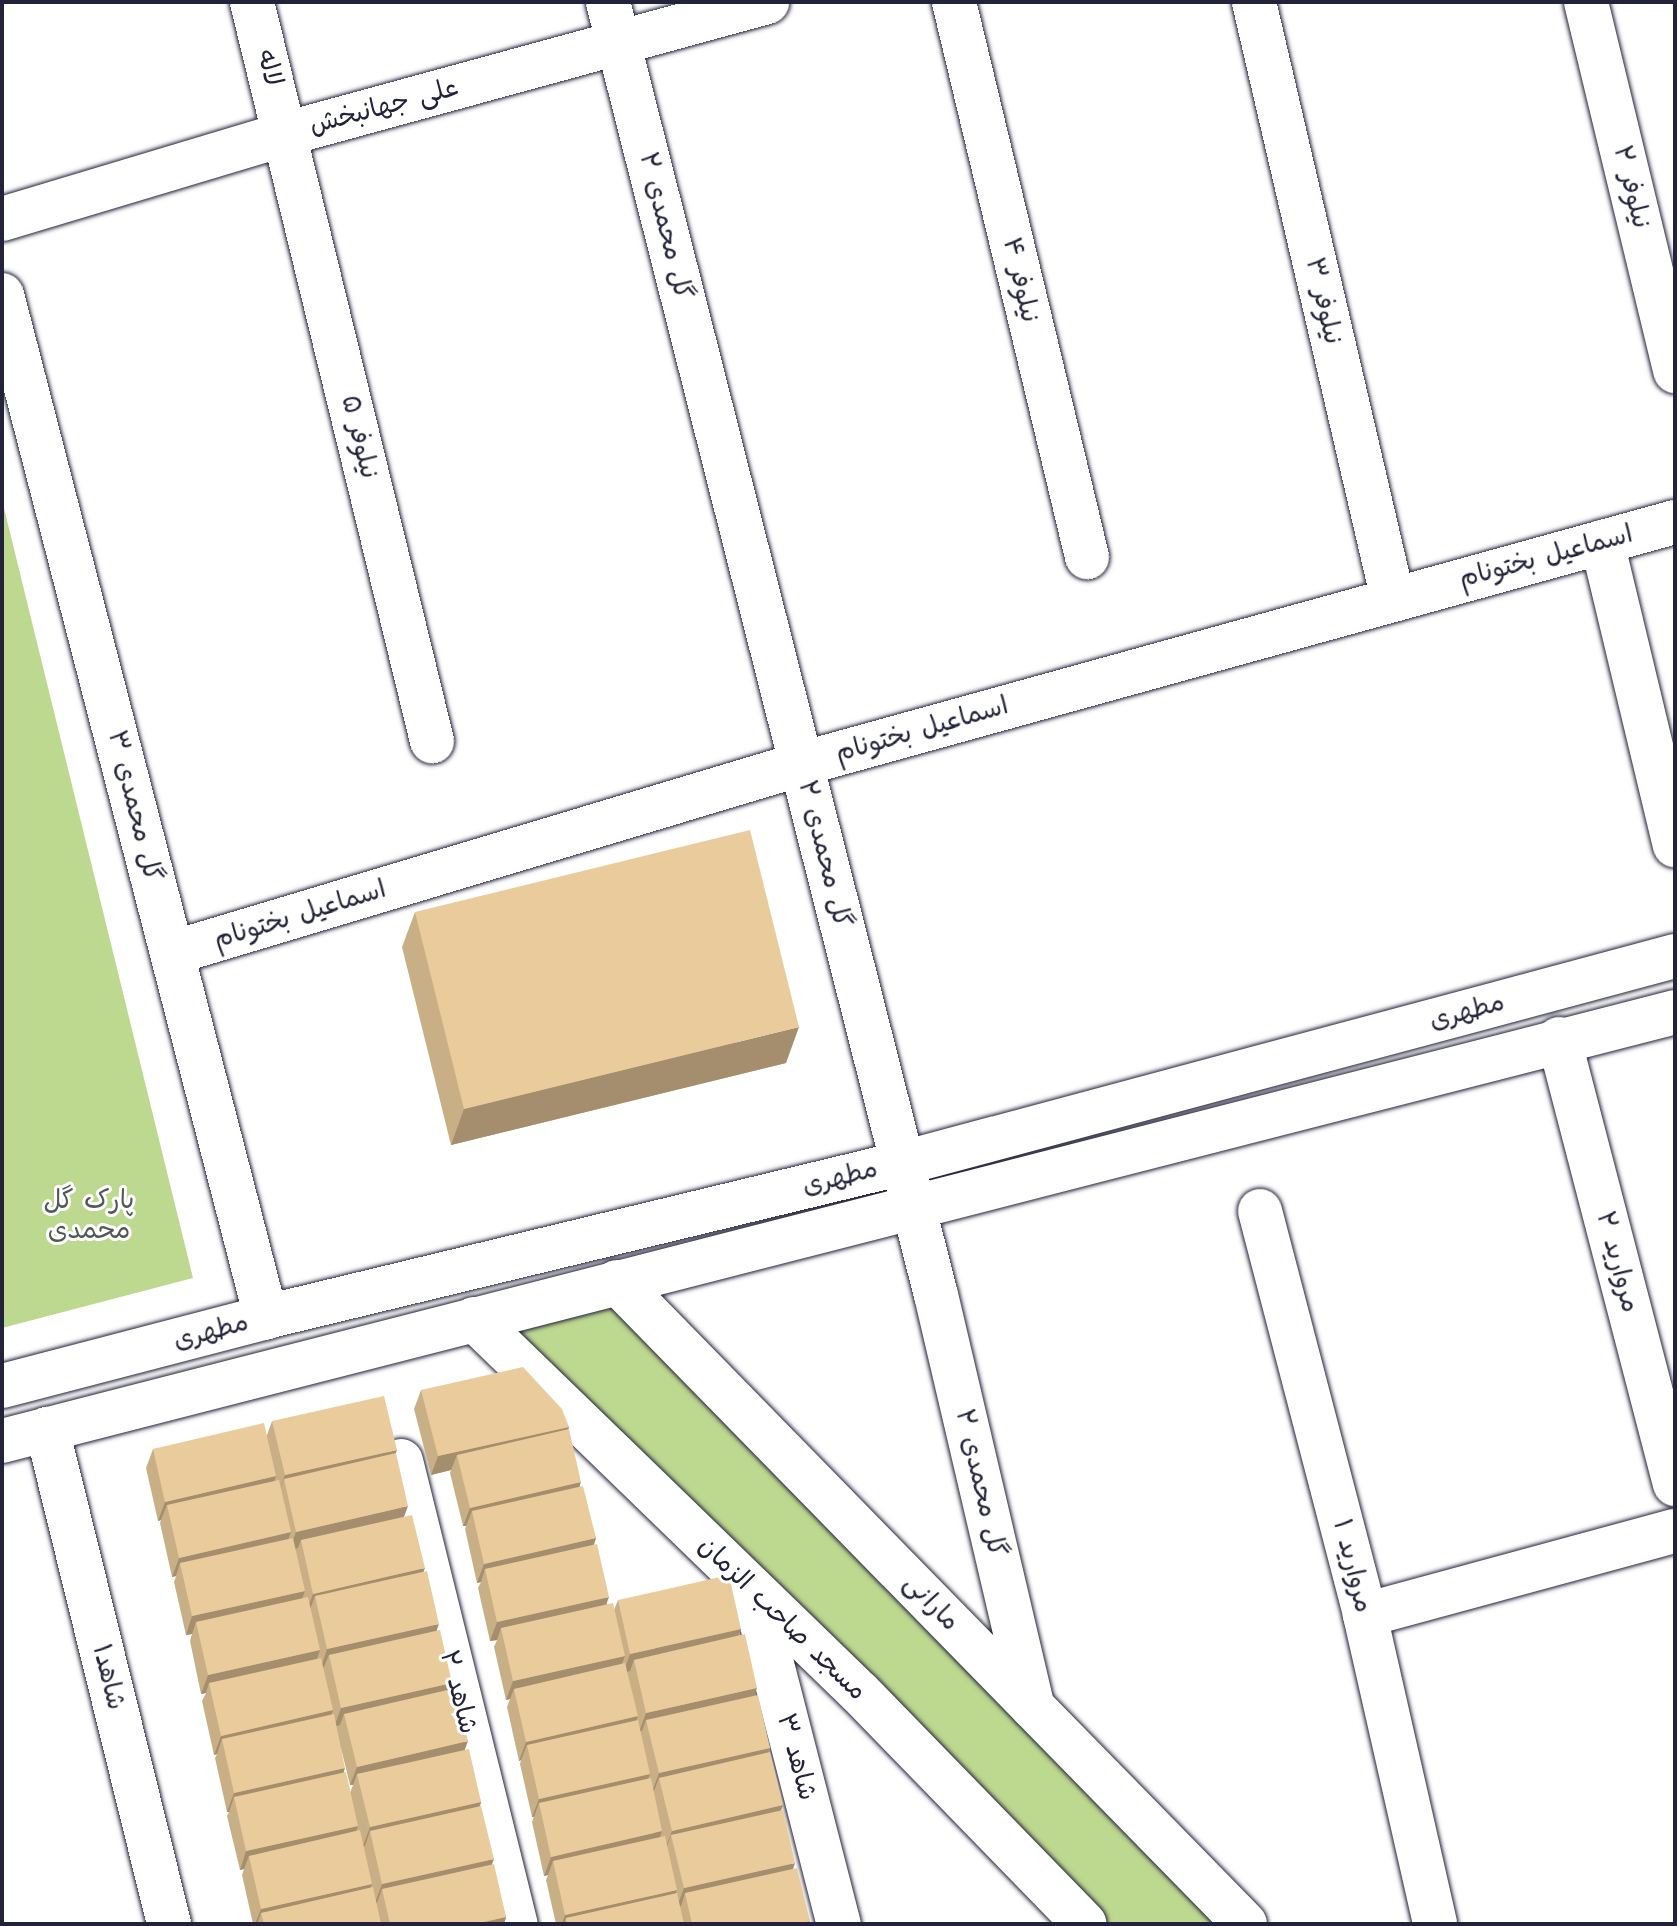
<!DOCTYPE html>
<html>
<head>
<meta charset="utf-8">
<style>
	body { margin:0 }
	#map { position:relative; width:1677px; height:1926px; overflow:hidden; background:#fff; font-family:"Architects Daughter","Playpen Sans Arabic",sans-serif }
	div>[style] { position:absolute }
	.green>* { inset:0; background:#bdd88f }
	.roads { filter:drop-shadow(0 0 2px #22223b) drop-shadow(0 0 2px #22223b) }
	.minor>* { height:44px; margin:-22px; padding:0 22px; transform-origin:22px; border-radius:22px; background:#fff }
	.tertiary>* { height:44px; margin:-22px; padding:0 22px; transform-origin:22px; border-radius:22px; background:#fff }
	.wall>* { inset:0; background:#c9af86 }
	.shaded-wall>* { inset:0; background:#a48e6d }
	.building>* { inset:0; background:#eacb9c }
	span { translate:-50% -50%; white-space:nowrap; text-align:center; line-height:1.15; -webkit-text-stroke:6px #fff; paint-order:stroke }
	.street-label { font-size:26px; color:#22223b }
	.park-label { font-size:26px; color:#505954 }
	.frame { position:absolute; inset:0; border:4px solid #22223b; pointer-events:none }
</style>
</head>
<body>
<div id="map">
	<div class="green">
		<div style="clip-path:polygon(2px 500px,193px 1278px,2px 1328px)"></div>
		<div style="clip-path:polygon(616px 1293px,1226px 1924px,1103px 1924px,502px 1329px)"></div>
	</div>
	<div class="roads">
		<div class="minor">
			<div style="left:252px;top:2px;width:761px;rotate:76.31deg"></div>
			<div style="left:608px;top:2px;width:1334px;rotate:75.77deg"></div>
			<div style="left:936px;top:1295px;width:423px;rotate:76.8deg"></div>
			<div style="left:954px;top:2px;width:571px;rotate:76.52deg"></div>
			<div style="left:1254px;top:2px;width:614px;rotate:76.91deg"></div>
			<div style="left:1586px;top:2px;width:380px;rotate:76.4deg"></div>
			<div style="left:2px;top:219px;width:295px;rotate:-16.7deg"></div>
			<div style="left:285px;top:134px;width:500px;rotate:-15.3deg"></div>
			<div style="left:2px;top:295px;width:1056px;rotate:75.52deg"></div>
			<div style="left:1602px;top:542px;width:312px;rotate:76.5deg"></div>
			<div style="left:172px;top:953px;width:657px;rotate:-16.72deg"></div>
			<div style="left:801px;top:764px;width:907px;rotate:-15.48deg"></div>
			<div style="left:1559px;top:1039px;width:460px;rotate:75.4deg"></div>
			<div style="left:1260px;top:1211px;width:417px;rotate:75.4deg"></div>
			<div style="left:1365px;top:1615px;width:317px;rotate:77.2deg"></div>
			<div style="left:617px;top:1282px;width:898px;rotate:45.63deg"></div>
			<div style="left:474px;top:1319px;width:537px;rotate:44.1deg"></div>
			<div style="left:860px;top:1693px;width:322px;rotate:45.8deg"></div>
			<div style="left:47px;top:1429px;width:510px;rotate:76.15deg"></div>
			<div style="left:401px;top:1461px;width:477px;rotate:76.1deg"></div>
			<div style="left:753px;top:1590px;width:345px;rotate:75.6deg"></div>
			<div style="left:1365px;top:1615px;width:321px;rotate:-15.2deg"></div>
		</div>
		<div class="tertiary">
			<div style="left:2px;top:1386px;width:273px;rotate:-14.6deg"></div>
			<div style="left:266px;top:1317px;width:655px;rotate:-13.59deg"></div>
			<div style="left:903px;top:1163px;width:799px;rotate:-15.01deg"></div>
			<div style="left:2px;top:1441px;width:1727px;rotate:-14.38deg"></div>
		</div>
	</div>
	<div class="wall">
		<div style="clip-path:polygon(415px 912px,786px 1063px,451px 1145px,402px 947px)"></div>
		<div style="clip-path:polygon(421px 1390px,569px 1427px,568px 1430px,580px 1486px,596px 1538px,594px 1545px,607px 1604px,614px 1610px,618px 1600px,741px 1629px,739px 1636px,770px 1748px,769px 1752px,783px 1805px,781px 1810px,793px 1869px,810px 1921px,809px 1924px,556px 1924px,546px 1880px,548px 1875px,544px 1876px,532px 1822px,534px 1817px,532px 1817px,520px 1764px,521px 1760px,519px 1761px,507px 1707px,510px 1699px,506px 1700px,494px 1647px,497px 1640px,490px 1641px,478px 1588px,481px 1582px,477px 1583px,465px 1529px,466px 1526px,463px 1526px,450px 1473px,451px 1470px,431px 1475px,414px 1409px)"></div>
		<div style="clip-path:polygon(evenodd,272px 1421px,395px 1453px,404px 1517px,423px 1572px,437px 1630px,452px 1683px,450px 1690px,465px 1750px,481px 1802px,480px 1807px,492px 1864px,506px 1917px,504px 1923px,508px 1924px,253px 1924px,242px 1875px,244px 1869px,240px 1870px,227px 1816px,229px 1812px,227px 1812px,215px 1758px,217px 1754px,214px 1755px,202px 1701px,206px 1693px,201px 1694px,190px 1641px,192px 1634px,186px 1635px,174px 1582px,176px 1576px,172px 1577px,160px 1523px,161px 1520px,158px 1521px,146px 1468px,153px 1449px,267px 1435px,272px 1421px,341px 1748px,350px 1785px,353px 1785px,350px 1793px,344px 1773px,341px 1748px)"></div>
	</div>
	<div class="shaded-wall">
		<div style="clip-path:polygon(799px 1027px,786px 1063px,451px 1145px,464px 1109px)"></div>
		<div style="clip-path:polygon(569px 1427px,562px 1446px,457px 1455px,451px 1470px,431px 1475px,438px 1456px)"></div>
		<div style="clip-path:polygon(397px 1450px,390px 1468px,284px 1479px,278px 1493px,285px 1475px)"></div>
		<div style="clip-path:polygon(276px 1476px,270px 1495px,167px 1505px,161px 1520px,158px 1521px,165px 1502px)"></div>
		<div style="clip-path:polygon(581px 1482px,574px 1501px,472px 1511px,466px 1526px,463px 1526px,470px 1508px)"></div>
		<div style="clip-path:polygon(408px 1506px,401px 1525px,301px 1540px,298px 1548px,289px 1550px,296px 1532px)"></div>
		<div style="clip-path:polygon(291px 1532px,284px 1551px,180px 1563px,176px 1576px,172px 1577px,179px 1558px)"></div>
		<div style="clip-path:polygon(596px 1538px,589px 1557px,485px 1569px,481px 1582px,477px 1583px,484px 1564px)"></div>
		<div style="clip-path:polygon(425px 1568px,418px 1587px,315px 1596px,309px 1612px,306px 1613px,313px 1594px)"></div>
		<div style="clip-path:polygon(305px 1591px,298px 1610px,196px 1622px,192px 1634px,186px 1635px,192px 1616px)"></div>
		<div style="clip-path:polygon(609px 1597px,602px 1616px,501px 1628px,497px 1640px,490px 1641px,497px 1622px)"></div>
		<div style="clip-path:polygon(439px 1624px,432px 1643px,329px 1655px,324px 1667px,321px 1668px,327px 1649px)"></div>
		<div style="clip-path:polygon(741px 1629px,734px 1647px,634px 1660px,630px 1671px,623px 1673px,630px 1654px)"></div>
		<div style="clip-path:polygon(320px 1650px,314px 1668px,209px 1683px,206px 1693px,201px 1694px,208px 1675px)"></div>
		<div style="clip-path:polygon(625px 1656px,618px 1674px,514px 1689px,510px 1699px,506px 1700px,513px 1681px)"></div>
		<div style="clip-path:polygon(452px 1683px,446px 1702px,344px 1714px,340px 1725px,334px 1727px,341px 1708px)"></div>
		<div style="clip-path:polygon(757px 1688px,751px 1707px,646px 1720px,642px 1731px,639px 1732px,646px 1713px)"></div>
		<div style="clip-path:polygon(333px 1710px,327px 1729px,222px 1739px,217px 1754px,214px 1755px,221px 1736px)"></div>
		<div style="clip-path:polygon(638px 1716px,631px 1735px,527px 1745px,521px 1760px,519px 1761px,526px 1742px)"></div>
		<div style="clip-path:polygon(468px 1741px,461px 1760px,357px 1774px,353px 1785px,350px 1785px,357px 1767px)"></div>
		<div style="clip-path:polygon(770px 1748px,763px 1767px,659px 1778px,654px 1791px,652px 1792px,659px 1773px)"></div>
		<div style="clip-path:polygon(345px 1768px,339px 1786px,234px 1797px,229px 1812px,227px 1812px,234px 1793px)"></div>
		<div style="clip-path:polygon(650px 1774px,643px 1792px,539px 1803px,534px 1817px,532px 1817px,539px 1799px)"></div>
		<div style="clip-path:polygon(481px 1802px,474px 1821px,370px 1831px,365px 1846px,363px 1846px,370px 1827px)"></div>
		<div style="clip-path:polygon(783px 1805px,776px 1824px,671px 1835px,666px 1849px,665px 1849px,672px 1831px)"></div>
		<div style="clip-path:polygon(358px 1826px,351px 1845px,249px 1856px,244px 1869px,240px 1870px,246px 1851px)"></div>
		<div style="clip-path:polygon(662px 1831px,656px 1850px,553px 1861px,548px 1875px,544px 1876px,551px 1857px)"></div>
		<div style="clip-path:polygon(494px 1859px,487px 1878px,382px 1889px,377px 1903px,375px 1903px,382px 1884px)"></div>
		<div style="clip-path:polygon(795px 1863px,789px 1882px,685px 1893px,681px 1906px,677px 1907px,684px 1888px)"></div>
		<div style="clip-path:polygon(372px 1884px,365px 1903px,261px 1913px,257px 1924px,255px 1924px,261px 1909px)"></div>
		<div style="clip-path:polygon(677px 1890px,670px 1909px,566px 1918px,564px 1924px,562px 1924px,565px 1915px)"></div>
		<div style="clip-path:polygon(506px 1917px,504px 1924px,475px 1924px)"></div>
	</div>
	<div class="building">
		<div style="clip-path:polygon(750px 830px,799px 1027px,464px 1109px,415px 912px)"></div>
		<div style="clip-path:polygon(523px 1367px,562px 1409px,569px 1427px,438px 1456px,421px 1390px)"></div>
		<div style="clip-path:polygon(384px 1396px,397px 1450px,285px 1475px,272px 1421px)"></div>
		<div style="clip-path:polygon(264px 1423px,276px 1476px,165px 1502px,153px 1449px)"></div>
		<div style="clip-path:polygon(569px 1429px,581px 1482px,470px 1508px,457px 1455px)"></div>
		<div style="clip-path:polygon(396px 1453px,408px 1506px,296px 1532px,284px 1479px)"></div>
		<div style="clip-path:polygon(279px 1480px,291px 1532px,179px 1558px,167px 1505px)"></div>
		<div style="clip-path:polygon(583px 1486px,596px 1538px,484px 1564px,472px 1511px)"></div>
		<div style="clip-path:polygon(412px 1515px,425px 1568px,313px 1594px,301px 1540px)"></div>
		<div style="clip-path:polygon(293px 1538px,305px 1591px,192px 1616px,180px 1563px)"></div>
		<div style="clip-path:polygon(597px 1544px,609px 1597px,497px 1622px,485px 1569px)"></div>
		<div style="clip-path:polygon(427px 1571px,439px 1624px,327px 1649px,315px 1596px)"></div>
		<div style="clip-path:polygon(729px 1575px,741px 1629px,630px 1654px,618px 1600px)"></div>
		<div style="clip-path:polygon(308px 1597px,320px 1650px,208px 1675px,196px 1622px)"></div>
		<div style="clip-path:polygon(613px 1603px,625px 1656px,513px 1681px,501px 1628px)"></div>
		<div style="clip-path:polygon(440px 1630px,452px 1683px,341px 1708px,329px 1655px)"></div>
		<div style="clip-path:polygon(745px 1634px,757px 1688px,646px 1713px,634px 1660px)"></div>
		<div style="clip-path:polygon(321px 1658px,333px 1710px,221px 1736px,209px 1683px)"></div>
		<div style="clip-path:polygon(625px 1663px,638px 1716px,526px 1742px,514px 1689px)"></div>
		<div style="clip-path:polygon(456px 1688px,468px 1741px,357px 1767px,344px 1714px)"></div>
		<div style="clip-path:polygon(758px 1695px,770px 1748px,659px 1773px,646px 1720px)"></div>
		<div style="clip-path:polygon(334px 1714px,345px 1768px,234px 1793px,222px 1739px)"></div>
		<div style="clip-path:polygon(638px 1720px,650px 1774px,539px 1799px,527px 1745px)"></div>
		<div style="clip-path:polygon(469px 1749px,481px 1802px,370px 1827px,357px 1774px)"></div>
		<div style="clip-path:polygon(770px 1752px,783px 1805px,672px 1831px,659px 1778px)"></div>
		<div style="clip-path:polygon(346px 1772px,358px 1826px,246px 1851px,234px 1797px)"></div>
		<div style="clip-path:polygon(651px 1778px,662px 1831px,551px 1857px,539px 1803px)"></div>
		<div style="clip-path:polygon(481px 1806px,494px 1859px,382px 1884px,370px 1831px)"></div>
		<div style="clip-path:polygon(783px 1810px,795px 1863px,684px 1888px,671px 1835px)"></div>
		<div style="clip-path:polygon(360px 1830px,372px 1884px,261px 1909px,249px 1856px)"></div>
		<div style="clip-path:polygon(665px 1836px,677px 1890px,565px 1915px,553px 1861px)"></div>
		<div style="clip-path:polygon(494px 1864px,506px 1917px,475px 1924px,390px 1924px,382px 1889px)"></div>
		<div style="clip-path:polygon(797px 1868px,810px 1921px,798px 1924px,692px 1924px,685px 1893px)"></div>
		<div style="clip-path:polygon(373px 1887px,381px 1924px,264px 1924px,261px 1913px)"></div>
		<div style="clip-path:polygon(677px 1893px,684px 1924px,567px 1924px,566px 1918px)"></div>
	</div>
	<div class="street-label">
		<span style="left:269px;top:68px;rotate:76deg">لاله</span>
		<span style="left:384px;top:107px;rotate:-15deg">علی جهانبخش</span>
		<span style="left:1631px;top:187px;rotate:76deg">نیلوفر ۲</span>
		<span style="left:665px;top:226px;rotate:76deg">گل محمدی ۲</span>
		<span style="left:1020px;top:280px;rotate:77deg">نیلوفر ۴</span>
		<span style="left:1323px;top:301px;rotate:77deg">نیلوفر ۳</span>
		<span style="left:359px;top:437px;rotate:76deg">نیلوفر ۵</span>
		<span style="left:1546px;top:557px;rotate:-15deg">اسماعیل بختونام</span>
		<span style="left:922px;top:730px;rotate:-16deg">اسماعیل بختونام</span>
		<span style="left:134px;top:806px;rotate:76deg">گل محمدی ۳</span>
		<span style="left:824px;top:854px;rotate:76deg">گل محمدی ۲</span>
		<span style="left:300px;top:915px;rotate:-17deg">اسماعیل بختونام</span>
		<span style="left:1467px;top:1012px;rotate:-15deg">مطهری</span>
		<span style="left:840px;top:1178px;rotate:-14deg">مطهری</span>
		<span style="left:1617px;top:1262px;rotate:75deg">مروارید ۲</span>
		<span style="left:211px;top:1332px;rotate:-15deg">مطهری</span>
		<span style="left:980px;top:1483px;rotate:77deg">گل محمدی ۲</span>
		<span style="left:1352px;top:1566px;rotate:76deg">مروارید ۱</span>
		<span style="left:931px;top:1603px;rotate:46deg">مارانی</span>
		<span style="left:782px;top:1619px;rotate:44deg">مسجد صاحب الزمان</span>
		<span style="left:108px;top:1677px;rotate:76deg">شاهد۱</span>
		<span style="left:458px;top:1692px;rotate:76deg">شاهد ۲</span>
		<span style="left:796px;top:1757px;rotate:75deg">شاهد ۳</span>
	</div>
	<div class="park-label">
		<span style="left:89px;top:1216px">پارک گل<br>محمدی</span>
	</div>
	<div class="frame"></div>
</div>
</body>
</html>
